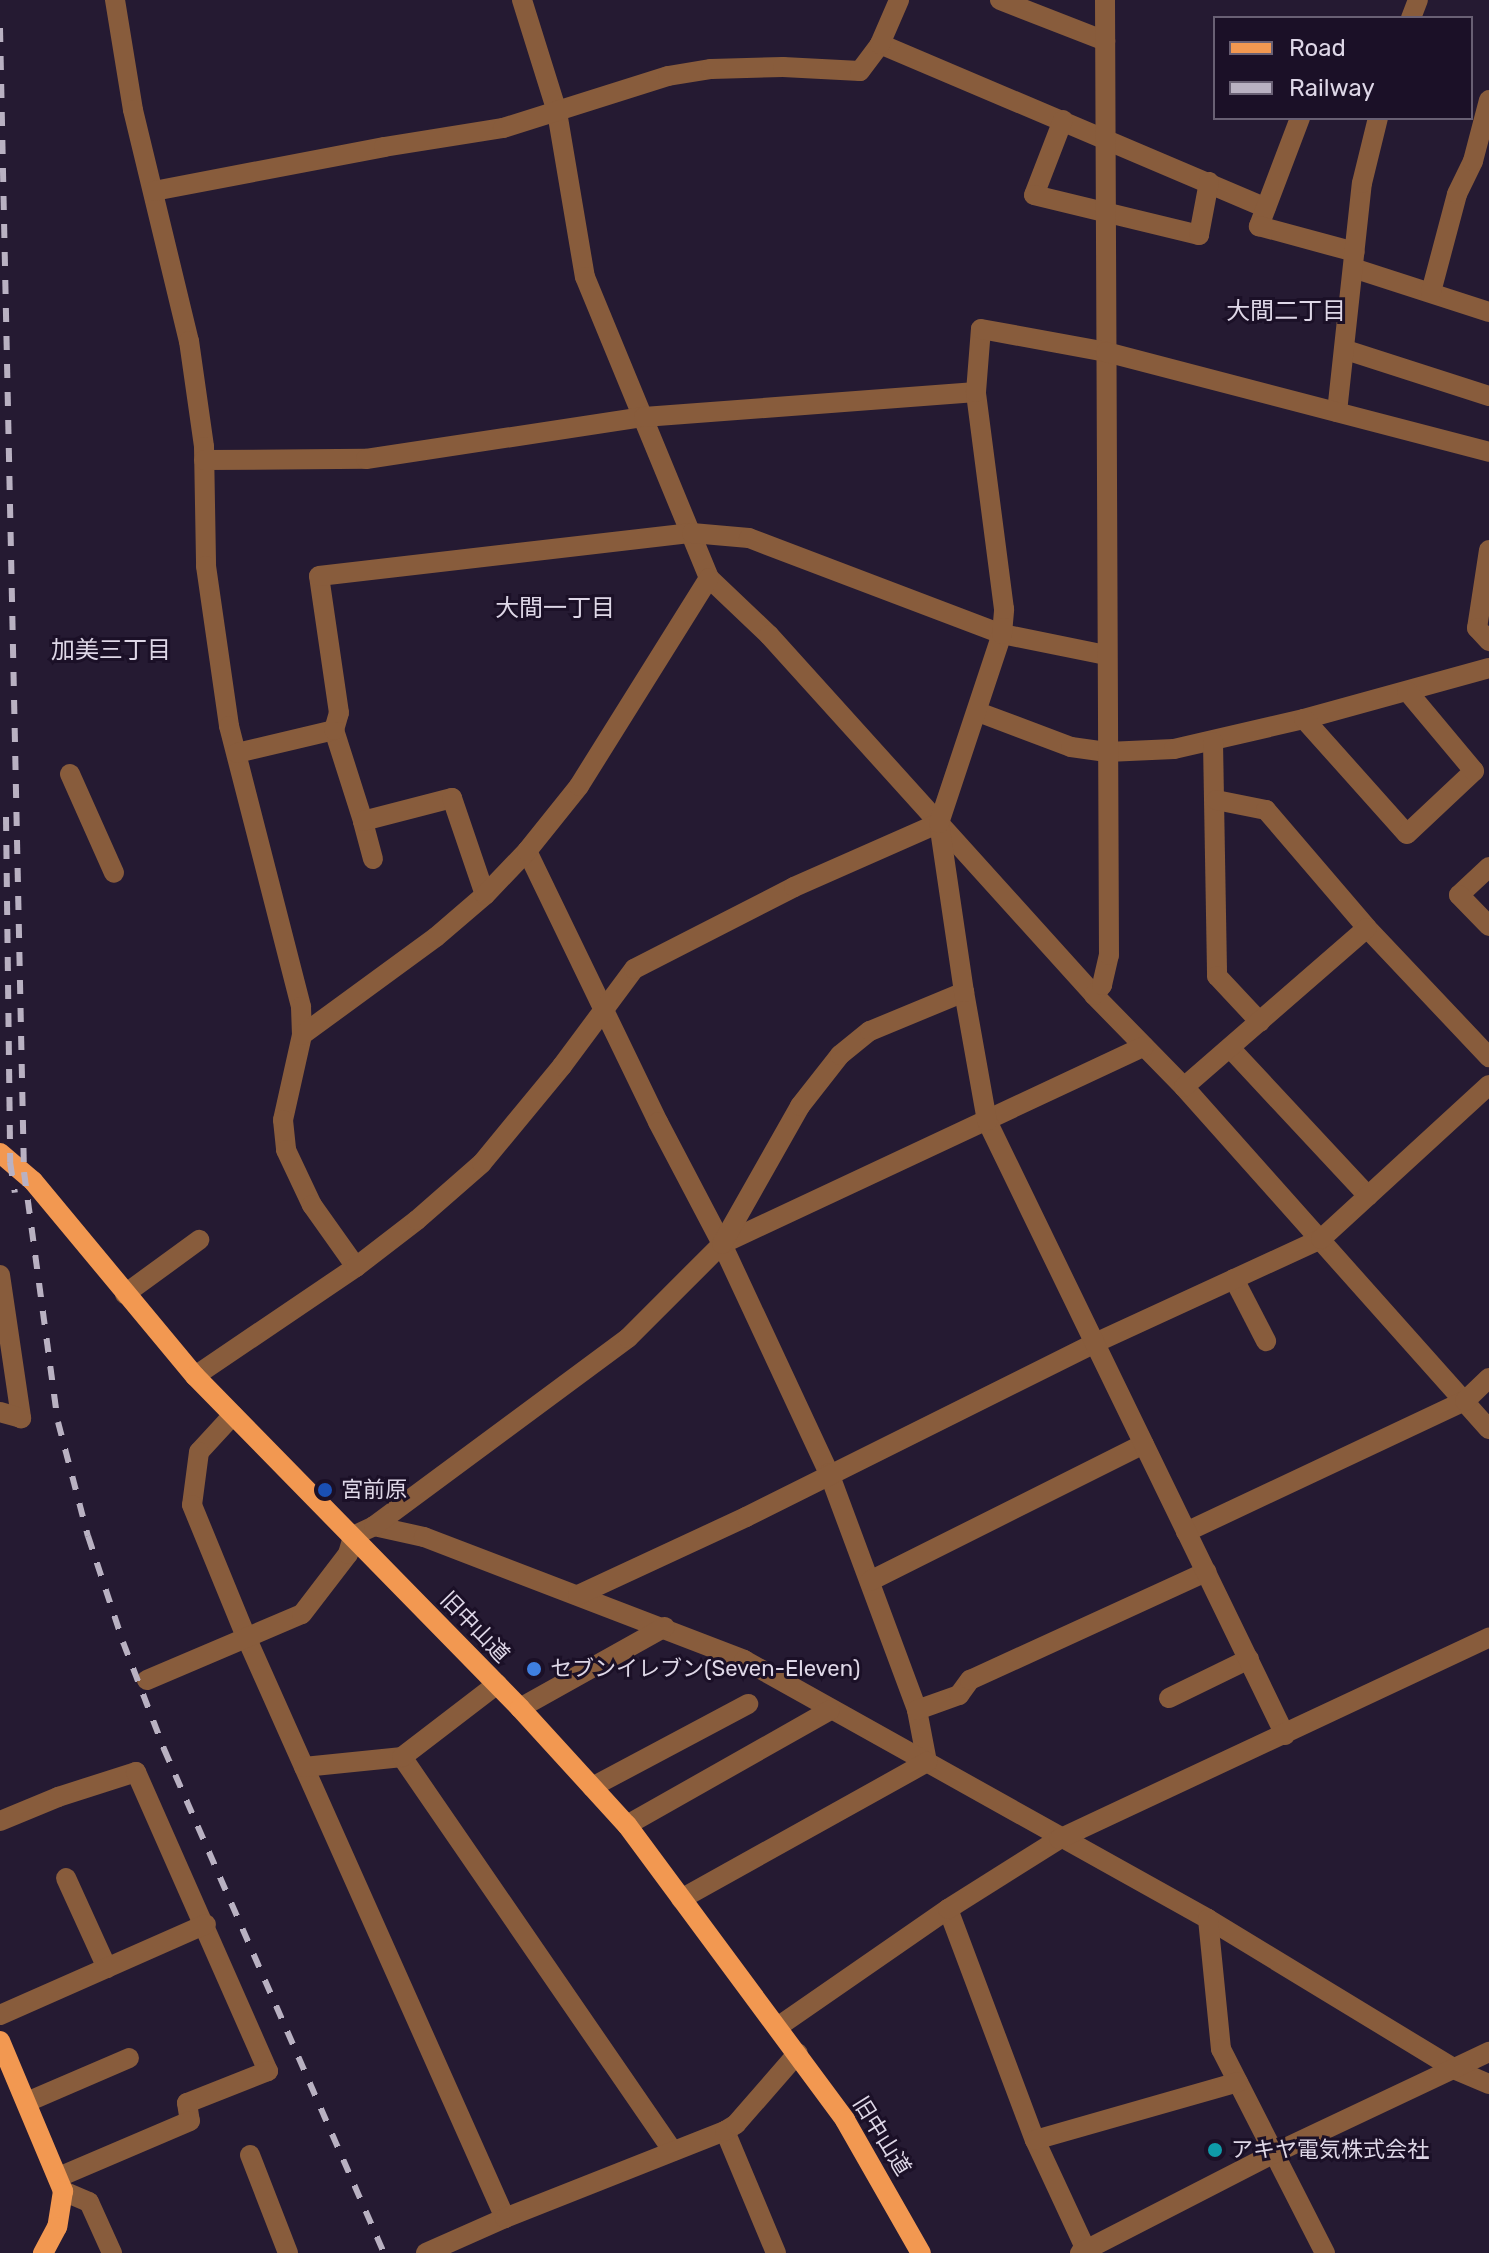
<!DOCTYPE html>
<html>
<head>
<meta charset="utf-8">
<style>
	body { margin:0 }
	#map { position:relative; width:1489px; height:2253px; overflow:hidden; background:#251a32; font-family:Rubik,"Noto Sans JP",sans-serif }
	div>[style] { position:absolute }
	.minor>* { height:20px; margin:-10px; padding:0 10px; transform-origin:10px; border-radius:10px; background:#885c3c }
	.major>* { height:20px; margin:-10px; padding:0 10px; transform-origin:10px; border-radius:10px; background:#f29851 }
	.rail>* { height:6px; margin-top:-3px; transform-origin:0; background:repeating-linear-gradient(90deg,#b9b1c2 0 14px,transparent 0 28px) }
	.dots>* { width:22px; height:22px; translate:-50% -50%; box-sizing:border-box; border:4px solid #1b1027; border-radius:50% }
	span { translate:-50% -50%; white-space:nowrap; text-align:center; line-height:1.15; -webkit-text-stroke:6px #1b1027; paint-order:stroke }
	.poi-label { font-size:22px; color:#ded7e7 }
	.left { translate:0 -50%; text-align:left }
	.street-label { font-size:22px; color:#ded7e7 }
	.neighbourhood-label { font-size:24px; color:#ded7e7 }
	.legend { position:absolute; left:1213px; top:16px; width:260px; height:104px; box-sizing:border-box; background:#1b1027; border:2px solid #696074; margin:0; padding:10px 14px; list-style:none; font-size:24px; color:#ded7e7 }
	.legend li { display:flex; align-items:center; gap:16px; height:40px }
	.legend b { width:40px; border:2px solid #696074 }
</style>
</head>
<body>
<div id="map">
	<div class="minor">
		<div style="left:115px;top:0;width:111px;rotate:80.7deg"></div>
		<div style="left:133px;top:110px;width:238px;rotate:76.4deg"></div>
		<div style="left:189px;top:341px;width:107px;rotate:81.9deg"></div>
		<div style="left:204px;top:447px;width:119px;rotate:89deg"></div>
		<div style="left:206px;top:566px;width:162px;rotate:81.8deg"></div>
		<div style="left:229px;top:726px;width:290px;rotate:75.6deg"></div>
		<div style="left:301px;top:1007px;width:28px;rotate:88deg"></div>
		<div style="left:302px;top:1035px;width:87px;rotate:102.6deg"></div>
		<div style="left:283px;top:1120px;width:30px;rotate:84deg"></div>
		<div style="left:286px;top:1150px;width:61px;rotate:64.7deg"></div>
		<div style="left:312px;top:1205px;width:76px;rotate:54.6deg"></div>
		<div style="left:522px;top:0;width:117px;rotate:72.6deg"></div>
		<div style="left:557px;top:112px;width:167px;rotate:80.4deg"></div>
		<div style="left:585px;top:277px;width:326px;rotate:67.6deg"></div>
		<div style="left:709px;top:578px;width:83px;rotate:43.5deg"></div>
		<div style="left:769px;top:635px;width:485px;rotate:47.9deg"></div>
		<div style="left:1094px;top:995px;width:129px;rotate:45.6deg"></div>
		<div style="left:1184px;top:1087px;width:458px;rotate:48.3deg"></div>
		<div style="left:1000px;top:0;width:113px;rotate:21.3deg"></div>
		<div style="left:1411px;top:18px;width:19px;rotate:-69deg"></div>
		<div style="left:880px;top:44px;width:419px;rotate:23deg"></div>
		<div style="left:1300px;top:118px;width:116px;rotate:110.8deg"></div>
		<div style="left:1259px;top:226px;width:99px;rotate:15.2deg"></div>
		<div style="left:1063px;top:120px;width:80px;rotate:111.1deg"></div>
		<div style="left:1034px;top:195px;width:170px;rotate:13.6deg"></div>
		<div style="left:1199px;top:235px;width:54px;rotate:-79.3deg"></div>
		<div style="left:154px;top:191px;width:234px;rotate:-10.8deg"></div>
		<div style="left:384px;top:147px;width:121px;rotate:-9.1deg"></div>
		<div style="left:503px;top:128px;width:173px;rotate:-17.5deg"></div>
		<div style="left:668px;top:76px;width:44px;rotate:-9.2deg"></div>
		<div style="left:711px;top:69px;width:72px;rotate:-1.6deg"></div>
		<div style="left:783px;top:67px;width:77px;rotate:3deg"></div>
		<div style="left:860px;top:71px;width:34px;rotate:-53deg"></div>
		<div style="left:880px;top:44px;width:48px;rotate:-66.6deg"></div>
		<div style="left:1353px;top:268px;width:143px;rotate:17.9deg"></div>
		<div style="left:1431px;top:292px;width:101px;rotate:-75.1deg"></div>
		<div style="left:1457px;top:194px;width:37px;rotate:-64deg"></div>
		<div style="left:1473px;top:161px;width:63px;rotate:-75.3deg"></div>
		<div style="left:1346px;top:350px;width:150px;rotate:17.8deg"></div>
		<div style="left:1337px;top:412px;width:230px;rotate:-83.8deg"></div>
		<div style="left:1362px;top:183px;width:67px;rotate:-76.2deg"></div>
		<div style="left:204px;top:460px;width:162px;rotate:-0.4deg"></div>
		<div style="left:366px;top:459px;width:281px;rotate:-8.6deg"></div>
		<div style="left:644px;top:417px;width:333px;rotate:-4.3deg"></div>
		<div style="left:1489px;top:550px;width:79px;rotate:98.7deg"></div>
		<div style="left:1477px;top:628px;width:18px;rotate:47deg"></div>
		<div style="left:978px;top:712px;width:99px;rotate:20.6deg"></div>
		<div style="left:1071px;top:747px;width:36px;rotate:8deg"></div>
		<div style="left:1107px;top:752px;width:67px;rotate:-2.6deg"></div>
		<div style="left:1174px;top:749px;width:133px;rotate:-13deg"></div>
		<div style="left:1304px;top:719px;width:192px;rotate:-15.4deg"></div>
		<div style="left:1304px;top:719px;width:154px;rotate:48.2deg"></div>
		<div style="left:1407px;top:834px;width:92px;rotate:-43.2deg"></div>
		<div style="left:1474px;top:771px;width:104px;rotate:-129.9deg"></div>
		<div style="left:334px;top:730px;width:96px;rotate:72.3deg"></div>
		<div style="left:1213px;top:742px;width:234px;rotate:89deg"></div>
		<div style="left:1217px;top:976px;width:63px;rotate:46.9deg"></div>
		<div style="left:237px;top:753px;width:100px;rotate:-13.3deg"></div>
		<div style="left:334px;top:730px;width:18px;rotate:-74deg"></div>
		<div style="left:339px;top:713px;width:138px;rotate:-98.3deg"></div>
		<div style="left:319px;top:576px;width:375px;rotate:-6.6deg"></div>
		<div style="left:692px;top:533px;width:57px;rotate:5deg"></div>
		<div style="left:749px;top:538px;width:271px;rotate:20.8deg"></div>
		<div style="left:1002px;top:634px;width:106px;rotate:11.4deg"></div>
		<div style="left:70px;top:774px;width:108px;rotate:66deg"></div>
		<div style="left:1216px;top:800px;width:51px;rotate:11.3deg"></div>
		<div style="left:1266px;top:810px;width:155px;rotate:49.4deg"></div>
		<div style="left:1367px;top:928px;width:178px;rotate:46.6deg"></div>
		<div style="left:527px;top:851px;width:301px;rotate:64.2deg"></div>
		<div style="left:658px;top:1122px;width:138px;rotate:62.3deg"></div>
		<div style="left:722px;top:1244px;width:253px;rotate:65deg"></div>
		<div style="left:829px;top:1473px;width:253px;rotate:69.6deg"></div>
		<div style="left:917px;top:1710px;width:53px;rotate:79.1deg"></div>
		<div style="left:373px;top:859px;width:39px;rotate:-105deg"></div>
		<div style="left:363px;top:821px;width:92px;rotate:-14.5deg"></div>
		<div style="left:452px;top:798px;width:102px;rotate:71.2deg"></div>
		<div style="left:1489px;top:867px;width:41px;rotate:137deg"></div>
		<div style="left:1459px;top:895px;width:43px;rotate:45.9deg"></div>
		<div style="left:1094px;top:995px;width:13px;rotate:-51deg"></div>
		<div style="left:1102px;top:985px;width:31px;rotate:-77deg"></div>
		<div style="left:1109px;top:955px;width:955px;rotate:-90.24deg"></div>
		<div style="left:302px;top:1035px;width:166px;rotate:-36.2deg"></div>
		<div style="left:436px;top:937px;width:65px;rotate:-40.6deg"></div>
		<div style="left:485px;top:895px;width:61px;rotate:-46.3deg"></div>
		<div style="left:527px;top:851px;width:83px;rotate:-51.3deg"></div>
		<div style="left:579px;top:786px;width:245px;rotate:-58deg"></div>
		<div style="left:1231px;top:1049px;width:201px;rotate:47deg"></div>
		<div style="left:1184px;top:1087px;width:242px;rotate:-41deg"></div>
		<div style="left:722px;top:1244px;width:466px;rotate:-25.1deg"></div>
		<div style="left:0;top:1275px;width:145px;rotate:81.6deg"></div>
		<div style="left:21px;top:1418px;width:22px;rotate:-164deg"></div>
		<div style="left:1234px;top:1279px;width:70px;rotate:62.7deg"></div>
		<div style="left:125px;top:1294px;width:92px;rotate:-36.1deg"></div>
		<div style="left:195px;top:1376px;width:194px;rotate:-34.1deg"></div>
		<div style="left:356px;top:1267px;width:77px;rotate:-37.6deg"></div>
		<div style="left:417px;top:1220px;width:86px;rotate:-41.2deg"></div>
		<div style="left:482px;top:1163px;width:126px;rotate:-50.5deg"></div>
		<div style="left:562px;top:1066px;width:121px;rotate:-53.4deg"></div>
		<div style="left:634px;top:969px;width:180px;rotate:-27.1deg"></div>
		<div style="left:794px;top:887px;width:158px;rotate:-23.8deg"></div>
		<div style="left:233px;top:1415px;width:50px;rotate:132.6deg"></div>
		<div style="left:199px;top:1452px;width:53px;rotate:97.5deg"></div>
		<div style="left:192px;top:1505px;width:145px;rotate:67.7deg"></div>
		<div style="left:247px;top:1639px;width:634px;rotate:65.98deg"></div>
		<div style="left:374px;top:1526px;width:51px;rotate:12.4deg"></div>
		<div style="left:424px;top:1537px;width:343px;rotate:21deg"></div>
		<div style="left:744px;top:1660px;width:531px;rotate:29.17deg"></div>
		<div style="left:1208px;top:1919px;width:290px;rotate:31.3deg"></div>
		<div style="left:1456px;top:2070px;width:36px;rotate:23deg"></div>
		<div style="left:1186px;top:1532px;width:308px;rotate:-25.2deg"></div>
		<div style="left:1465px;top:1401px;width:33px;rotate:-44deg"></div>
		<div style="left:870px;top:1581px;width:306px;rotate:-26.6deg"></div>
		<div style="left:578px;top:1595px;width:185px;rotate:-24.9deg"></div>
		<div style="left:746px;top:1517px;width:390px;rotate:-26.5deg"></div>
		<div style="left:1095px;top:1343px;width:249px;rotate:-24.7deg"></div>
		<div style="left:1321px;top:1239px;width:228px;rotate:-42.5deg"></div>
		<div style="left:147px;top:1680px;width:168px;rotate:-23.1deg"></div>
		<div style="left:302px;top:1614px;width:76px;rotate:-52.5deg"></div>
		<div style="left:348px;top:1554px;width:19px;rotate:-74deg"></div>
		<div style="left:353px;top:1536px;width:23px;rotate:-25deg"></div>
		<div style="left:374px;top:1526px;width:316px;rotate:-36.5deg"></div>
		<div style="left:628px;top:1338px;width:133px;rotate:-45deg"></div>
		<div style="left:722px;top:1244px;width:159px;rotate:-60.5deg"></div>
		<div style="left:800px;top:1106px;width:65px;rotate:-51.9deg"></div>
		<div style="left:840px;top:1055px;width:38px;rotate:-39deg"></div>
		<div style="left:870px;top:1031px;width:102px;rotate:-22.5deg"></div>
		<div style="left:1169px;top:1698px;width:89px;rotate:-26deg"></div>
		<div style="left:520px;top:1708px;width:166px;rotate:-29.2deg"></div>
		<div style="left:917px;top:1710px;width:45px;rotate:-19.7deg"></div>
		<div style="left:959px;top:1695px;width:19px;rotate:-54deg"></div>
		<div style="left:970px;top:1680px;width:260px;rotate:-24.6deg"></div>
		<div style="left:1285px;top:1735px;width:682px;rotate:-115.89deg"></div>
		<div style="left:987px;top:1121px;width:131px;rotate:-100.1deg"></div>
		<div style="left:964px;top:992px;width:171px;rotate:-98.4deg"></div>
		<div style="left:939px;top:823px;width:199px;rotate:-71.6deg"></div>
		<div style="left:1002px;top:634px;width:25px;rotate:-85deg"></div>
		<div style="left:1004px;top:609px;width:219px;rotate:-97.4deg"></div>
		<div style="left:976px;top:392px;width:63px;rotate:-85.5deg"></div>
		<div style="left:981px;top:329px;width:127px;rotate:10.4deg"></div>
		<div style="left:1106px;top:352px;width:396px;rotate:14.6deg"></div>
		<div style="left:402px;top:1757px;width:478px;rotate:55.5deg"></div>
		<div style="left:304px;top:1767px;width:99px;rotate:-5.8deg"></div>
		<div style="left:402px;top:1757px;width:120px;rotate:-37.5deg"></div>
		<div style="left:592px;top:1787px;width:177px;rotate:-28deg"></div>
		<div style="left:0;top:1821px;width:63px;rotate:-22.5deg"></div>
		<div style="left:58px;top:1797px;width:82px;rotate:-17.8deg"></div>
		<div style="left:136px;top:1772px;width:327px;rotate:66.2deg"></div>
		<div style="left:268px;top:2071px;width:87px;rotate:158.4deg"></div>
		<div style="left:187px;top:2103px;width:18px;rotate:81deg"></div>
		<div style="left:190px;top:2121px;width:142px;rotate:156.9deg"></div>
		<div style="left:627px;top:1825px;width:233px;rotate:-29.5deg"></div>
		<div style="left:66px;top:1878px;width:99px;rotate:65.5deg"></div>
		<div style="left:681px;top:1899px;width:282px;rotate:-29.1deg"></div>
		<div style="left:948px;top:1909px;width:247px;rotate:69.4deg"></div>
		<div style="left:1035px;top:2140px;width:121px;rotate:65.1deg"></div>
		<div style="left:1208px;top:1919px;width:131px;rotate:84.3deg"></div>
		<div style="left:1221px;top:2049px;width:229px;rotate:63deg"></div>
		<div style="left:0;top:2015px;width:225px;rotate:-23.8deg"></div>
		<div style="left:779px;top:2026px;width:206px;rotate:-34.7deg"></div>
		<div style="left:948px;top:1909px;width:131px;rotate:-32.2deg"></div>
		<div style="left:1059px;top:1839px;width:475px;rotate:-25.1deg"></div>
		<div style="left:27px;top:2102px;width:111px;rotate:-23.3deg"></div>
		<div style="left:725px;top:2131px;width:132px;rotate:67.3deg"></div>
		<div style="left:1035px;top:2140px;width:211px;rotate:-15.9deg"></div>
		<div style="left:250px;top:2155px;width:105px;rotate:68.8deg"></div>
		<div style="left:63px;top:2191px;width:28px;rotate:23deg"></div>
		<div style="left:89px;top:2202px;width:56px;rotate:65.7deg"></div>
		<div style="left:426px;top:2253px;width:86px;rotate:-23.9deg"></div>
		<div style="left:505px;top:2218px;width:237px;rotate:-21.6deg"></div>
		<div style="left:725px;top:2131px;width:13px;rotate:-32deg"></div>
		<div style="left:736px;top:2124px;width:94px;rotate:-48.9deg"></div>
		<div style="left:1080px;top:2253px;width:217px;rotate:-27.2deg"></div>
		<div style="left:1273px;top:2154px;width:239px;rotate:-25.3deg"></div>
	</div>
	<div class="major">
		<div style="left:0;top:1153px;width:43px;rotate:40.3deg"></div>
		<div style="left:33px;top:1181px;width:254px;rotate:50.3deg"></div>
		<div style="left:195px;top:1376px;width:465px;rotate:45.6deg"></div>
		<div style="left:520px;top:1708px;width:159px;rotate:47.6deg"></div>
		<div style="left:627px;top:1825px;width:367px;rotate:53.5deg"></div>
		<div style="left:845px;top:2120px;width:153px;rotate:60.3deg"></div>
		<div style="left:0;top:2041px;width:163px;rotate:67.2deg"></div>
		<div style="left:63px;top:2191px;width:36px;rotate:99deg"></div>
		<div style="left:57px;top:2227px;width:30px;rotate:118deg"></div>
	</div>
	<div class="rail">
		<div style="left:0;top:28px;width:1144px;rotate:88.8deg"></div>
		<div style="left:24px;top:1172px;width:252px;rotate:82.3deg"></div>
		<div style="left:58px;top:1422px;width:118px;rotate:75.3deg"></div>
		<div style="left:88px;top:1536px;width:112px;rotate:71.7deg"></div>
		<div style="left:123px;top:1642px;width:115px;rotate:69deg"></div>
		<div style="left:164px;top:1749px;width:550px;rotate:66.42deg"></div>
		<div style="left:6px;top:817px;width:345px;rotate:89.3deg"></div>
		<div style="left:10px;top:1162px;width:31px;rotate:81deg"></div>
	</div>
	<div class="dots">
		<div style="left:325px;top:1490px;background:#1a4fb4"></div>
		<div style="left:534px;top:1669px;background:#3f7fe0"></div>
		<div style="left:1215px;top:2150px;background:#0f9aa8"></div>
	</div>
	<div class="poi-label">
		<span class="left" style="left:341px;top:1490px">宮前原</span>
		<span class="left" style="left:550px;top:1669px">セブンイレブン(Seven-Eleven)</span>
		<span class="left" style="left:1231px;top:2150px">アキヤ電気株式会社</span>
	</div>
	<div class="street-label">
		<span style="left:475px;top:1627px;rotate:46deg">旧中山道</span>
		<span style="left:882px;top:2136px;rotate:58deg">旧中山道</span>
	</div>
	<div class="neighbourhood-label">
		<span style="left:1286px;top:312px">大間二丁目</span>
		<span style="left:555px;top:609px">大間一丁目</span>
		<span style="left:111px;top:651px">加美三丁目</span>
	</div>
	<ul class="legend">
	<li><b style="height:10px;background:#f29851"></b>Road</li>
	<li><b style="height:10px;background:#b9b1c2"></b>Railway</li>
	</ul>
</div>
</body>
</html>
